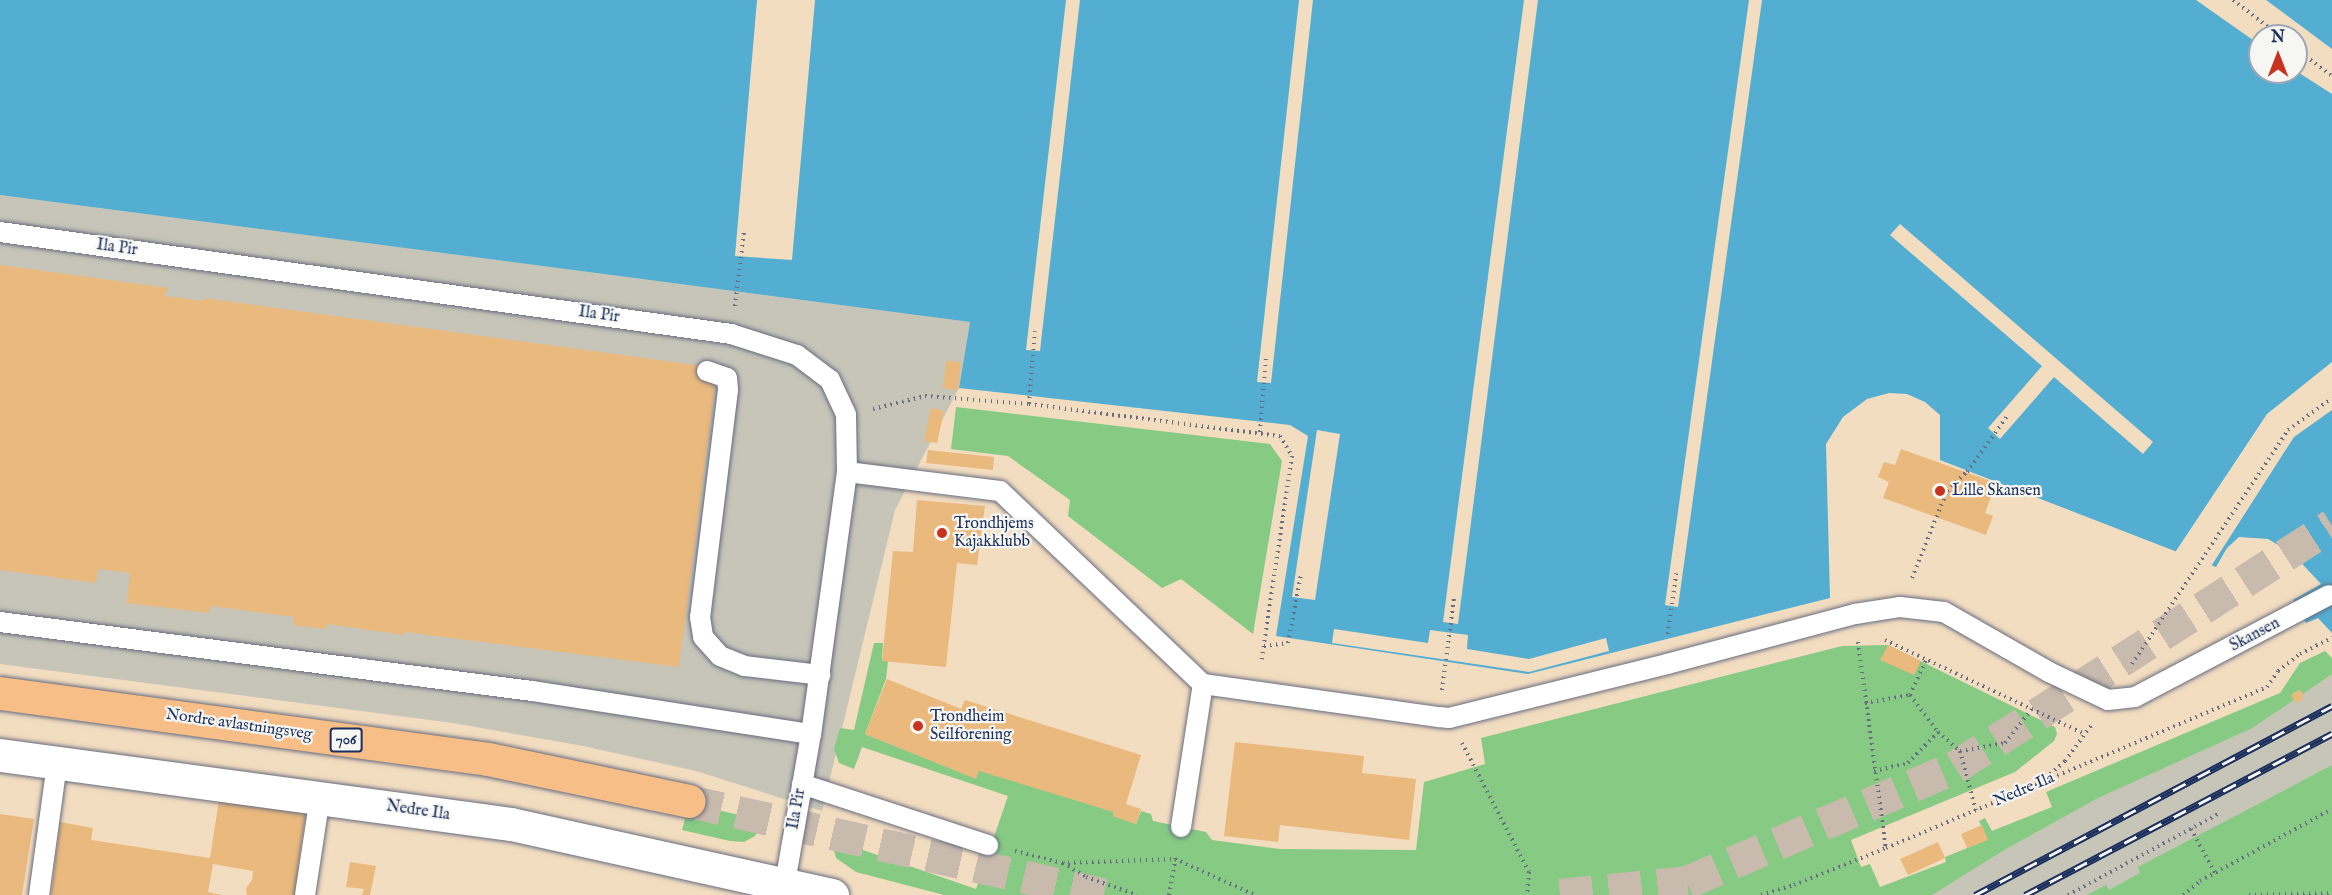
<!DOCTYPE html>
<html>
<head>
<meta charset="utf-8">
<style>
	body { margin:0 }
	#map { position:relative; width:2332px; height:895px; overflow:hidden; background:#f3ddc0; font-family:"IM FELL English",serif }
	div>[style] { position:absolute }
	.industrial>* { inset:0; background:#c6c5b8 }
	.green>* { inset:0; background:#86ca83 }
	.water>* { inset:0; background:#53aed1 }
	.pier>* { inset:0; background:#f3ddc0 }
	.building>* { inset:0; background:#eab97d }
	.trunk-tunnel>* { height:33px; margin-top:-16.5px; transform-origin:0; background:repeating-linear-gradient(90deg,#c8baac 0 33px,transparent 0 49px) }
	.path>* { height:4px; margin-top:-2px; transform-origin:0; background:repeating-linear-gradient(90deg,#676c80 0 1.5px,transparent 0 6px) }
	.roads { filter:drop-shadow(0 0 2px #676c80) drop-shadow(0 0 2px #676c80) }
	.service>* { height:20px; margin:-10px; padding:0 10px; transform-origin:10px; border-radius:10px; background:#fff }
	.minor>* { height:33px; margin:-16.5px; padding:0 16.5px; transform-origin:16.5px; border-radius:16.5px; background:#fff }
	.trunk>* { height:33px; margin:-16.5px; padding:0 16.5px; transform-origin:16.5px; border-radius:16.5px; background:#f7be88 }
	.rail>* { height:7px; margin-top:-3.5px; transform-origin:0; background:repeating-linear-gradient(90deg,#f6f6f2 0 14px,#1b2f5e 0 28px); box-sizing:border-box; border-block:2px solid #1b2f5e }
	.dots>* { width:16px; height:16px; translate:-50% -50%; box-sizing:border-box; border:3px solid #f6f6f2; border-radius:50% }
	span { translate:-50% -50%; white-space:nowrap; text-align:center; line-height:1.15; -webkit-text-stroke:4.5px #f6f6f2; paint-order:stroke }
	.shield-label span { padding:2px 4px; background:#f6f6f2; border:2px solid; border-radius:4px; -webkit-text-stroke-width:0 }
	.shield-label { font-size:15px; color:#1b2f5e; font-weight:700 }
	.street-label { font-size:16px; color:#1b2f5e }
	.poi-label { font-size:16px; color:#1b2f5e }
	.left { translate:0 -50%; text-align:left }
	.north { position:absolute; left:2248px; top:24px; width:60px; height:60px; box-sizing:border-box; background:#f6f6f2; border:2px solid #9ea6b7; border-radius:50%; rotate:0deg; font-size:16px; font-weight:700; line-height:24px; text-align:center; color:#1b2f5e }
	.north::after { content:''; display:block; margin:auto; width:21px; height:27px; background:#c8321e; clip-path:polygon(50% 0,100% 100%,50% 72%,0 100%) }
</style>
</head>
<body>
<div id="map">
	<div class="industrial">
		<div style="clip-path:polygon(0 195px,970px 322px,959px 388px,895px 510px,822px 811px,696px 771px,583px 746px,453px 723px,0 664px)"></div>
		<div style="clip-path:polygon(2332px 674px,2332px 765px,2232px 818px,2119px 895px,1895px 895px,1997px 845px,1992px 831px,2101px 788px,2301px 690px,2303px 694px)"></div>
	</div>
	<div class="green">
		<div style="clip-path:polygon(956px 407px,1270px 444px,1282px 461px,1253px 634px,1181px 579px,1162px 588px,1068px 516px,1070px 500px,1008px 456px,951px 449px)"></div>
		<div style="clip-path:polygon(874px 643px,883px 643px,882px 659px,888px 661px,886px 679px,865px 734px,975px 778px,979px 770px,1114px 812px,1113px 816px,1136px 824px,1141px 811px,1151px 814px,1153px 821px,1206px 832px,1212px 840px,1280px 849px,1416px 850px,1424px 782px,1485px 764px,1481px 738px,1842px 646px,1888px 645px,2055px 727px,2057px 734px,2054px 741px,2015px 772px,1851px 840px,1861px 867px,1870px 864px,1880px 887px,1946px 862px,1945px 857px,1987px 840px,1979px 821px,1985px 818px,1992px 831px,2052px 807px,2046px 792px,2280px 693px,2300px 663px,2325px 651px,2332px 658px,2332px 674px,2303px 694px,2300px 690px,2292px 694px,2294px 700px,2252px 728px,2098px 798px,2004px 850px,1932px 895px,944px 895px,856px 872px,836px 858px,831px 839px,976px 889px,1008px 796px,862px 747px,854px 769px,839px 763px,834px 749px,840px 728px,854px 730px)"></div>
		<div style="clip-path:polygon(2332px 765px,2332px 895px,2087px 895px,2106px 885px,2109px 890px,2140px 873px,2138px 867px)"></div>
		<div style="clip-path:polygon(689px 803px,764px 821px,755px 836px,744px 842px,730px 841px,682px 830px)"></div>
	</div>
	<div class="water">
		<div style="clip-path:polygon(0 0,2196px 0,2260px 45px,2260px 72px,2296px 71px,2332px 94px,2332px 633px,2318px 618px,2306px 623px,2293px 600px,2321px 584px,2292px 553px,2268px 539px,2239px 537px,2227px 548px,2216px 567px,1940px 460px,1940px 415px,1925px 402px,1907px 394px,1889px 393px,1867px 399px,1843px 417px,1826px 444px,1830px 598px,1528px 674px,1276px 636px,1308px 436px,1290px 425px,959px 388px,970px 322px,0 195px)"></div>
		<div style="clip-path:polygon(2266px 0,2332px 0,2332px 49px)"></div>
	</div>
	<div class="pier">
		<div style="clip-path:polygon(757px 0,815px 0,792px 260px,735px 256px)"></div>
		<div style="clip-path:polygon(1066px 0,1080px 0,1040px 351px,1026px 350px)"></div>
		<div style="clip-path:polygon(1299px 0,1313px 0,1271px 383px,1257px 382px)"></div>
		<div style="clip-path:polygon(1524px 0,1538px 0,1458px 624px,1443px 622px)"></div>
		<div style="clip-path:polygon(1749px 0,1762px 0,1678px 607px,1665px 605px)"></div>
		<div style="clip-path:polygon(1900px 224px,2153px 442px,2143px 454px,2054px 377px,2000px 439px,1988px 428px,2042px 366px,1890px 235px)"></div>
		<div style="clip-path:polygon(2332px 362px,2332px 410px,2294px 437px,2210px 568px,2174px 554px,2267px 414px)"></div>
		<div style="clip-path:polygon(1317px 430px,1340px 434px,1315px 600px,1292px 597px)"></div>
		<div style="clip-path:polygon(1334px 629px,1428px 643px,1430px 630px,1468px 635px,1467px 649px,1529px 659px,1606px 638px,1609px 651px,1529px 672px,1332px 643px)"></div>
	</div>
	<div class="building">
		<div style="clip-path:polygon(0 265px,168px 288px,165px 296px,203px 301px,203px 298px,717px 368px,679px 667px,404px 632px,404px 635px,327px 624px,326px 629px,293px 625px,294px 617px,210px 606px,209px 613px,127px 603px,130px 573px,98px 569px,96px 583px,0 570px)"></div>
		<div style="clip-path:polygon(946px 361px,961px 362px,958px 390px,943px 388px)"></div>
		<div style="clip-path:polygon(931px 408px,944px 411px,937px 443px,924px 441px)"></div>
		<div style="clip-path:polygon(1901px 449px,1996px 483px,1985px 513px,1993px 516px,1986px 535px,1883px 498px,1889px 482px,1878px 477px,1884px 462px,1895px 465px)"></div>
		<div style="clip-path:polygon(928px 450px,994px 457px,993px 470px,926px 463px)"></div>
		<div style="clip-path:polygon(917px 500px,985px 506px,977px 565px,957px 563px,946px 667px,882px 661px,893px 551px,913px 552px)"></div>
		<div style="clip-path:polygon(1888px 645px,1921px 661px,1914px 675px,1880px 660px)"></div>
		<div style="clip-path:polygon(887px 679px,961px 709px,965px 700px,1141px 755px,1126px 804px,1141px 809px,1136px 824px,1113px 816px,1114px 812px,979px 771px,976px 779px,865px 734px)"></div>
		<div style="clip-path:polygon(2301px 690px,2304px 699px,2295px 703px,2291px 695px)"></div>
		<div style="clip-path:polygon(1235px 742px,1364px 756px,1362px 773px,1416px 779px,1409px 840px,1280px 825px,1278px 842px,1224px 836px)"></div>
		<div style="clip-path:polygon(220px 794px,307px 808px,298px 866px,302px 866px,298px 895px,247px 895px,246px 888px,252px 880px,253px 871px,213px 864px,208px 892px,222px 895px,51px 895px,60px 822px,93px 828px,91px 840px,210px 858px)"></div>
		<div style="clip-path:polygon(0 814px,34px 819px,22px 895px,0 895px)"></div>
		<div style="clip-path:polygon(1982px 825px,1988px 840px,1967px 848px,1961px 834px)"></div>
		<div style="clip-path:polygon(1938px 842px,1945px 858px,1908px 875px,1900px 859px)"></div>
		<div style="clip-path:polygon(350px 862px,376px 866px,370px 895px,362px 895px,364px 889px,346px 887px)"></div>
	</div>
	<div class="trunk-tunnel">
		<div style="left:689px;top:801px;width:428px;rotate:12.7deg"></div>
		<div style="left:1560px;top:895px;width:128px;rotate:-5.8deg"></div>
		<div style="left:1687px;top:882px;width:292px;rotate:-23.2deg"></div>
		<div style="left:1955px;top:767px;width:448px;rotate:-32.7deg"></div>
	</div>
	<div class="path">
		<div style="left:2233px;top:0;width:59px;rotate:37.5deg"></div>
		<div style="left:2296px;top:49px;width:45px;rotate:36.9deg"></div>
		<div style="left:735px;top:306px;width:77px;rotate:-83.2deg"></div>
		<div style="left:1029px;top:404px;width:73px;rotate:-85.3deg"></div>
		<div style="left:873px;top:409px;width:54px;rotate:-14deg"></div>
		<div style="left:925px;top:396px;width:104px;rotate:4.4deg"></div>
		<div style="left:1029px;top:404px;width:253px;rotate:7.3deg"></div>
		<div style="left:1280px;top:436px;width:23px;rotate:59deg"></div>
		<div style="left:1292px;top:456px;width:209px;rotate:98.5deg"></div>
		<div style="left:1260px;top:432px;width:74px;rotate:-85.4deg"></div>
		<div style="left:1912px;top:578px;width:94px;rotate:-68.1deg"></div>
		<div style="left:1947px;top:491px;width:28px;rotate:-44deg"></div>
		<div style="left:1967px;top:472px;width:70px;rotate:-54.3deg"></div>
		<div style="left:1668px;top:634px;width:61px;rotate:-82.4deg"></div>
		<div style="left:1885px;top:640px;width:221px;rotate:25.2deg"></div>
		<div style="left:1858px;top:642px;width:208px;rotate:82.3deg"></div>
		<div style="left:1264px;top:646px;width:24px;rotate:-7deg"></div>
		<div style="left:1288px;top:643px;width:70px;rotate:-79.3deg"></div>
		<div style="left:2132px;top:664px;width:281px;rotate:-56.3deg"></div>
		<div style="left:2288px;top:430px;width:54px;rotate:-36deg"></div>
		<div style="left:1442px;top:690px;width:93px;rotate:-82.6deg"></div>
		<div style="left:1910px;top:695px;width:46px;rotate:52.9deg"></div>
		<div style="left:1938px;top:732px;width:29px;rotate:41deg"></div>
		<div style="left:1960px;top:751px;width:62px;rotate:75.1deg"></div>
		<div style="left:1865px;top:703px;width:46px;rotate:-10.1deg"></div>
		<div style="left:1910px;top:695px;width:41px;rotate:-65.3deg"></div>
		<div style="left:1462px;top:743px;width:145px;rotate:62.6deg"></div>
		<div style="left:1529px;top:872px;width:23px;rotate:95deg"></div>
		<div style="left:1960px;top:751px;width:46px;rotate:-10.1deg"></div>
		<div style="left:2005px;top:743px;width:43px;rotate:-51.5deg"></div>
		<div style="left:1874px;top:771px;width:35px;rotate:-13deg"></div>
		<div style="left:1908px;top:763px;width:43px;rotate:-45.9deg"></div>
		<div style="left:2041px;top:782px;width:32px;rotate:-41deg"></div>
		<div style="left:2065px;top:761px;width:47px;rotate:-53.6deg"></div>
		<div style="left:2191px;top:829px;width:50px;rotate:61.4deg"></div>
		<div style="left:1015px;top:851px;width:49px;rotate:14.3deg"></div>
		<div style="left:1062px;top:863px;width:113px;rotate:-2deg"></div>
		<div style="left:1175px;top:859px;width:88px;rotate:24.2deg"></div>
		<div style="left:1063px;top:863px;width:27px;rotate:31deg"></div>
		<div style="left:1086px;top:877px;width:54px;rotate:19.4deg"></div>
		<div style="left:1169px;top:895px;width:39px;rotate:-80deg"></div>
		<div style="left:1761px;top:895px;width:34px;rotate:-17deg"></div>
		<div style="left:1794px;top:885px;width:99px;rotate:-21.9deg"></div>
		<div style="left:1886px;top:848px;width:414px;rotate:-22.9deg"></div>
		<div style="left:2267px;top:687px;width:19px;rotate:-55deg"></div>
		<div style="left:2278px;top:671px;width:28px;rotate:-38deg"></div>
		<div style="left:2300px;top:654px;width:36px;rotate:-27deg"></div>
		<div style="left:2068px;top:895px;width:170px;rotate:-28.4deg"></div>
		<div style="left:2183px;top:895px;width:22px;rotate:-39deg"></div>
		<div style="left:2200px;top:881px;width:150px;rotate:-28.6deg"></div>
		<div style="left:2249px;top:895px;width:83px;rotate:-1.4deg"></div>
	</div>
	<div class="roads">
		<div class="service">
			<div style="left:0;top:232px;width:738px;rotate:7.94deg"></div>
			<div style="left:731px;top:334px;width:69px;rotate:17.7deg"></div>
			<div style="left:797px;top:355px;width:41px;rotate:37.1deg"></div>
			<div style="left:830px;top:380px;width:38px;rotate:65deg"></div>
			<div style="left:846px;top:415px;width:57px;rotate:89deg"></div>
			<div style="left:847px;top:472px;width:264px;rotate:97.8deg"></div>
			<div style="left:811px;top:734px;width:151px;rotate:99.9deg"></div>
			<div style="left:707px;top:371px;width:21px;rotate:19deg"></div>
			<div style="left:727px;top:378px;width:12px;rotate:85deg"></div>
			<div style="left:728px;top:390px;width:229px;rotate:97deg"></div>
			<div style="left:700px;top:617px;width:20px;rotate:81deg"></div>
			<div style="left:703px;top:637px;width:25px;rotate:48deg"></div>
			<div style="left:720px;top:656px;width:27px;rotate:22deg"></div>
			<div style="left:745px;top:666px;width:76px;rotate:6.8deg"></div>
			<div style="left:847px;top:472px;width:154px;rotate:7.1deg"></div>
			<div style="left:1000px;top:491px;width:280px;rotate:43.6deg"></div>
			<div style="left:1203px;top:684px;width:238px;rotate:8deg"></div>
			<div style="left:1439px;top:717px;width:10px;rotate:6deg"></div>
			<div style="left:1449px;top:718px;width:225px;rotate:-13.9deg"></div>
			<div style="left:1667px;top:664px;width:195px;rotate:-14.9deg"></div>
			<div style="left:1855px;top:614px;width:46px;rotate:-8.8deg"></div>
			<div style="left:1900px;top:607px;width:44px;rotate:6.5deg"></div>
			<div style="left:1944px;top:612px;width:121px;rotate:29.7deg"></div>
			<div style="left:2049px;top:672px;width:65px;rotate:25.4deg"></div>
			<div style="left:2108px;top:700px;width:27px;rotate:-6deg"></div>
			<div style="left:2135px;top:697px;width:219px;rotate:-27.7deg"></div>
			<div style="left:0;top:622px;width:536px;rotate:7.39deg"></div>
			<div style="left:532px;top:691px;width:282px;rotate:8.8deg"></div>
			<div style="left:802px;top:784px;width:196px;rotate:18.2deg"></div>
			<div style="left:1181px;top:827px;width:145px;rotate:-81.3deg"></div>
			<div style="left:39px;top:895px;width:133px;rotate:-82.2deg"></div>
			<div style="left:305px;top:895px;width:99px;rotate:-81.3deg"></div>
		</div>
		<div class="minor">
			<div style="left:0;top:755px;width:516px;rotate:7.69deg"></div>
			<div style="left:511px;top:824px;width:329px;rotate:12.5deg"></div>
		</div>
		<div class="trunk">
			<div style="left:0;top:693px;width:492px;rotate:7.7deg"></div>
			<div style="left:488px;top:759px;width:205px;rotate:11.8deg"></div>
		</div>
	</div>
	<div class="rail">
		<div style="left:1975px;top:895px;width:404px;rotate:-27.9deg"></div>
		<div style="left:2025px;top:895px;width:347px;rotate:-27.7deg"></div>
	</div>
	<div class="dots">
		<div style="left:1940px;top:491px;background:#c8321e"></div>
		<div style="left:942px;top:533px;background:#c8321e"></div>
		<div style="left:918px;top:726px;background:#c8321e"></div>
	</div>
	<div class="shield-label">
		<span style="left:346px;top:740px">706</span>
	</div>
	<div class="street-label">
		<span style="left:117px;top:248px;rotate:8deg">Ila Pir</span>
		<span style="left:599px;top:315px;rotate:8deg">Ila Pir</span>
		<span style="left:2255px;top:635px;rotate:-28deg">Skansen</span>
		<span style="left:239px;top:725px;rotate:8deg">Nordre avlastningsveg</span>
		<span style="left:2024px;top:790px;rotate:-23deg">Nedre Ila</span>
		<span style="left:797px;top:809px;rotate:-80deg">Ila Pir</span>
		<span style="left:418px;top:811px;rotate:8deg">Nedre Ila</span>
	</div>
	<div class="poi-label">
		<span class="left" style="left:1952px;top:491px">Lille Skansen</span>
		<span class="left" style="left:954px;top:533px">Trondhjems<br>Kajakklubb</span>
		<span class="left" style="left:930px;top:726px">Trondheim<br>Seilforening</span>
	</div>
	<div class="north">N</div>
</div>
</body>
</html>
